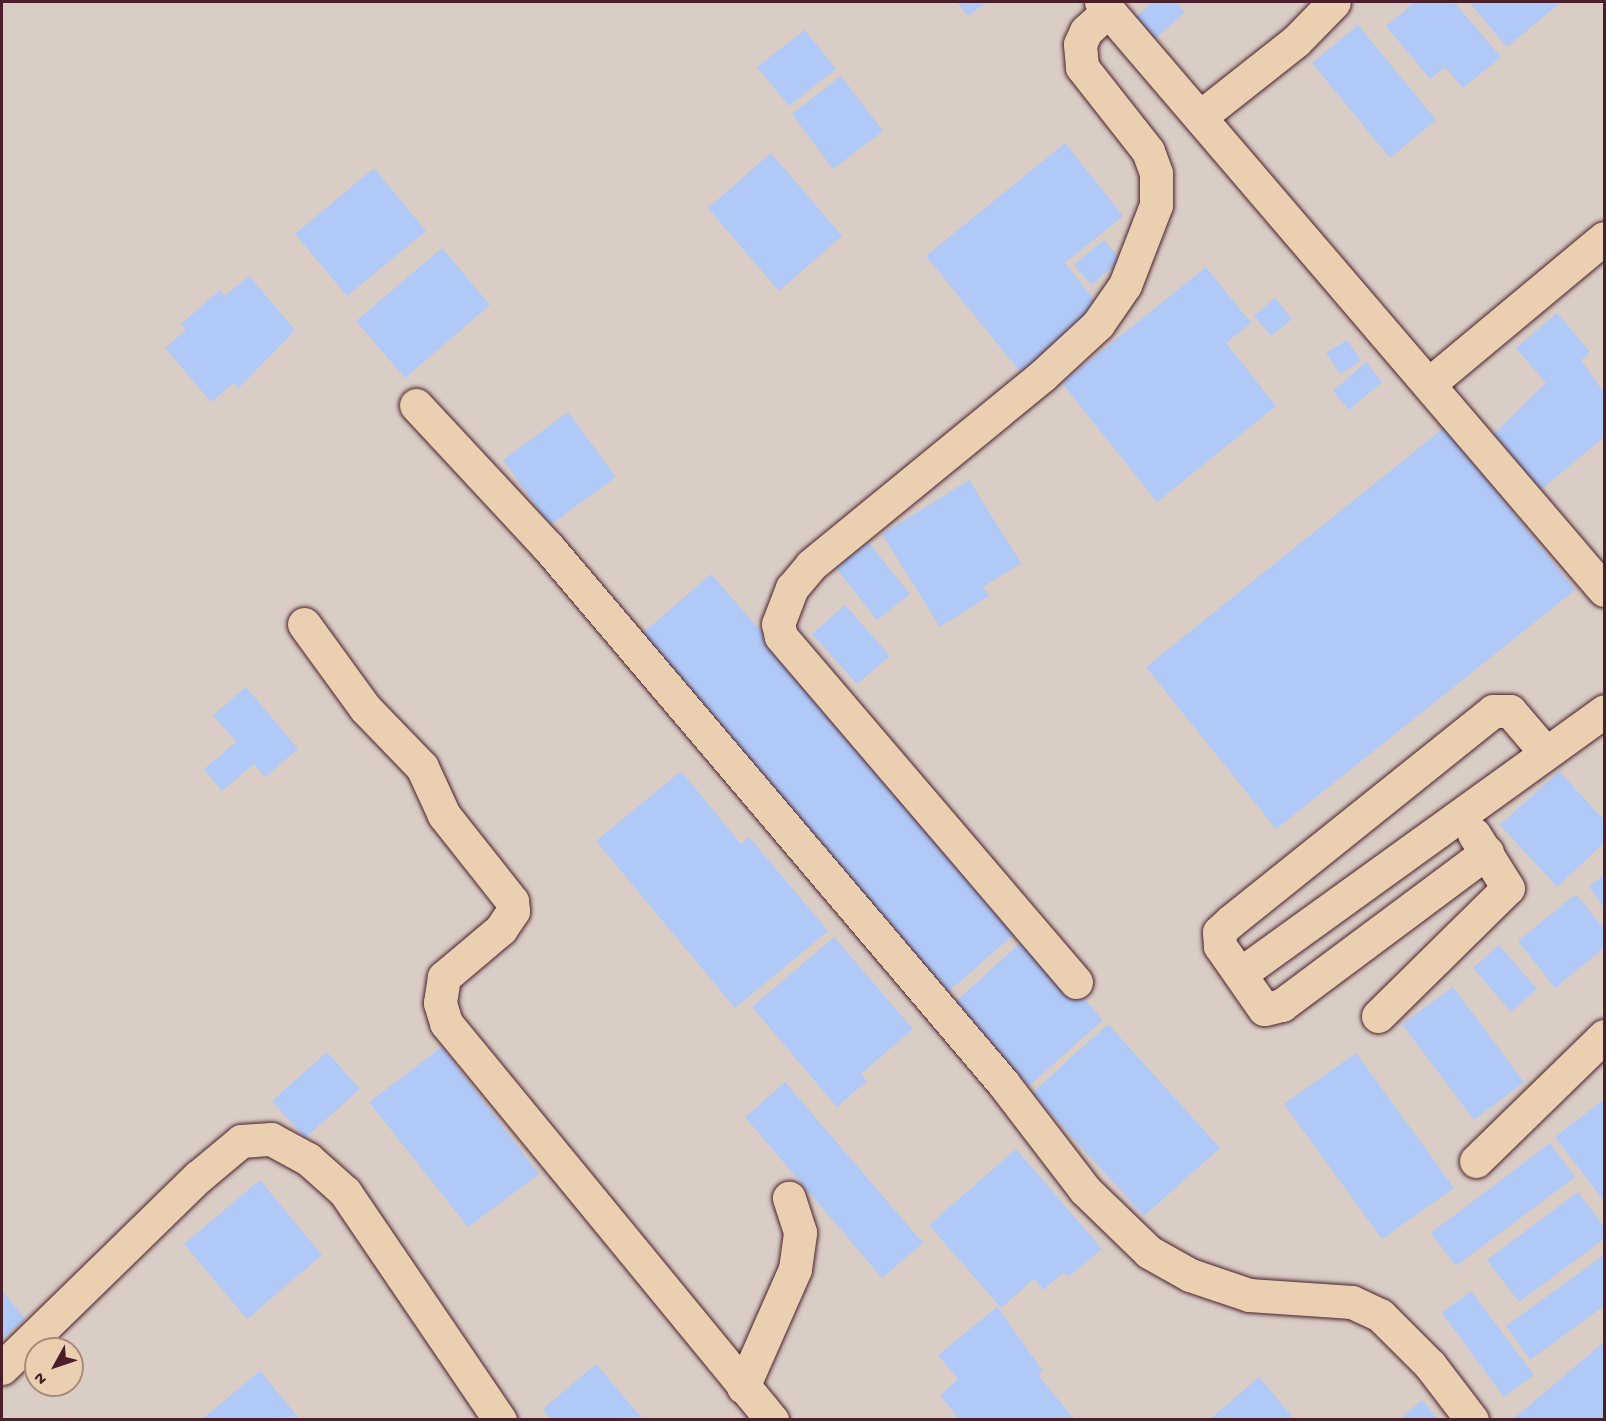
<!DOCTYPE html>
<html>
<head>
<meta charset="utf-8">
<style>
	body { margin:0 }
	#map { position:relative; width:1606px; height:1421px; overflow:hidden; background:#d9cdc6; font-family:"Gochi Hand",sans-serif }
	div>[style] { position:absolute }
	.building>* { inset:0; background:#b1c9f7 }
	.roads { filter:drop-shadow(0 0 2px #4a1f2b) drop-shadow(0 0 2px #4a1f2b) }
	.minor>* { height:33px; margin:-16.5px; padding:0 16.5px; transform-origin:16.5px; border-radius:16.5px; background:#eacfb1 }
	span { translate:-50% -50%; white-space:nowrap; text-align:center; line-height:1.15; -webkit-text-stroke:6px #eacfb1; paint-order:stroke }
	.frame { position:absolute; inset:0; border:3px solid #4a1f2b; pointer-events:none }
	.north { position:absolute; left:24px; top:1337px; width:60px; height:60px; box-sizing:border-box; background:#eacfb1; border:2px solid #aa897b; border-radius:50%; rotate:230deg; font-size:16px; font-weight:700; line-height:24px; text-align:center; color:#4a1f2b }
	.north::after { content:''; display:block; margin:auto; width:21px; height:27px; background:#4a1f2b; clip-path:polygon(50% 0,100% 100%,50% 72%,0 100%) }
</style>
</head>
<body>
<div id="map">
	<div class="building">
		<div style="clip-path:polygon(957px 2px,987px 2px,968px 16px)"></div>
		<div style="clip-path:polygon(1153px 2px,1176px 2px,1185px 12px,1155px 39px,1136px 17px)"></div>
		<div style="clip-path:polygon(1415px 2px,1454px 2px,1501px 57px,1463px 88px,1445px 67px,1430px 79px,1386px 26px)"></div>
		<div style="clip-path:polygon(1469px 2px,1559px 2px,1560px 3px,1507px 47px)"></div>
		<div style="clip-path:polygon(1358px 25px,1436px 120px,1390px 158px,1312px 63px)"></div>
		<div style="clip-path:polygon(805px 30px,836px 69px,789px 106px,757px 67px)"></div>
		<div style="clip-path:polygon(841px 76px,883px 131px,833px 169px,792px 114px)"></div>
		<div style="clip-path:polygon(1065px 143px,1123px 216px,1065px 263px,1101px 308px,1021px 373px,926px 256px)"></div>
		<div style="clip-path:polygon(771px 153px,842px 236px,779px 291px,708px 208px)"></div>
		<div style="clip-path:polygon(374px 168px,426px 231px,347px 296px,295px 234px)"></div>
		<div style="clip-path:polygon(1104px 240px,1121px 260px,1091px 285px,1074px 265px)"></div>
		<div style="clip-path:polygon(442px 248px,490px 305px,405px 378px,356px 321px)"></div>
		<div style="clip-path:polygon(1206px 267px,1251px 323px,1226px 343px,1276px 406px,1157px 502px,1062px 383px)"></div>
		<div style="clip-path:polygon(249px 276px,295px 330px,238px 389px,234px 383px,211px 402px,165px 348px,186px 330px,181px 324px,220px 290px,225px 296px)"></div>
		<div style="clip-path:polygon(1275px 298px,1292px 319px,1271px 336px,1254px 316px)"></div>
		<div style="clip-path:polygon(1557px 313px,1590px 352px,1581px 360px,1604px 393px,1604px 437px,1537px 493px,1490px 438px,1546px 383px,1516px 348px)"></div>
		<div style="clip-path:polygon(1347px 340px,1361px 361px,1340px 374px,1326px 353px)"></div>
		<div style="clip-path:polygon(1366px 362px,1382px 382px,1349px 410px,1333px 391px)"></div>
		<div style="clip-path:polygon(568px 412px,616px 477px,550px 525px,503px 460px)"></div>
		<div style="clip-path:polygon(1445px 427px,1575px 590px,1276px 829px,1146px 667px)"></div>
		<div style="clip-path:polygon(969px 480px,1021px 563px,983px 587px,989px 596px,940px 627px,882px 534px)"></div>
		<div style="clip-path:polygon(868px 542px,910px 594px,877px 620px,836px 568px)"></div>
		<div style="clip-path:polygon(711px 574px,1021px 928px,948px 992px,637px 638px)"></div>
		<div style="clip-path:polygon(845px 605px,890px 656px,857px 684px,812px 634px)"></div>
		<div style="clip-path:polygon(246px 687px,298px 749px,265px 777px,254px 764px,222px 791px,204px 769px,236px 742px,213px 715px)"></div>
		<div style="clip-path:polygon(681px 771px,741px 844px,749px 837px,828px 931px,735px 1008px,596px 841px)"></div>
		<div style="clip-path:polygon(1559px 771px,1604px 820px,1604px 843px,1557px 887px,1500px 825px)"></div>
		<div style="clip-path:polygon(1604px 875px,1604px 907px,1589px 887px)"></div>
		<div style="clip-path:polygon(1576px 894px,1604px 929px,1604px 948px,1555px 988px,1518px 941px)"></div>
		<div style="clip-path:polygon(1028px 936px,1103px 1020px,1029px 1086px,954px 1003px)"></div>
		<div style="clip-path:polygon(834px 937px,913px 1029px,861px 1074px,867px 1081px,837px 1107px,752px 1007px)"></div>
		<div style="clip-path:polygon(1499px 945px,1537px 989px,1511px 1012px,1473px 968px)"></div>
		<div style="clip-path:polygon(1453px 987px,1524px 1082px,1474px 1120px,1402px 1024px)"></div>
		<div style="clip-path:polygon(1108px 1024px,1220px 1148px,1144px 1216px,1032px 1093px)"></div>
		<div style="clip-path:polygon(442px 1047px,539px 1174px,468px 1227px,369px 1102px)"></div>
		<div style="clip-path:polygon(327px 1052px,360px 1089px,305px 1138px,272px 1101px)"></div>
		<div style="clip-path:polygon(1356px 1053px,1454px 1188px,1382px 1239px,1284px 1104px)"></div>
		<div style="clip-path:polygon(785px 1082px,923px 1243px,882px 1278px,745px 1117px)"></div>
		<div style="clip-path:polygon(1602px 1101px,1604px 1104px,1604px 1201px,1555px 1137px)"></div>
		<div style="clip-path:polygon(1550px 1143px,1575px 1177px,1456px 1266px,1431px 1233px)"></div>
		<div style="clip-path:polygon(1016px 1149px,1102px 1249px,1068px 1277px,1064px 1272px,1043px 1290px,1034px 1279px,1001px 1308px,929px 1225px)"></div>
		<div style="clip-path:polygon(260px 1180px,322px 1255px,247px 1319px,184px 1244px)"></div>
		<div style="clip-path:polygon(1578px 1192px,1604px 1227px,1604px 1239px,1519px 1302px,1487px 1260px)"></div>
		<div style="clip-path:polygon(1604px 1255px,1604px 1306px,1530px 1360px,1506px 1326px)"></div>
		<div style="clip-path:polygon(2px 1290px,25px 1319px,2px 1339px)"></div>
		<div style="clip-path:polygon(1471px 1291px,1534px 1375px,1504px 1397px,1442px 1313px)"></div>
		<div style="clip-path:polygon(997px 1307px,1043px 1371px,1038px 1375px,1075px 1420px,960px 1420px,940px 1395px,958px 1379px,938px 1355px)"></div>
		<div style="clip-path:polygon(1604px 1342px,1604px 1420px,1512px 1420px)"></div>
		<div style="clip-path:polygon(596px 1364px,641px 1417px,551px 1420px,543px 1409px)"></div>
		<div style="clip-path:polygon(260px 1371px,298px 1417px,201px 1420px)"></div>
		<div style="clip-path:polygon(1259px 1377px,1295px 1420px,1209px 1420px)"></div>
		<div style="clip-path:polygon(1422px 1400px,1439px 1420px,1399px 1420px)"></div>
	</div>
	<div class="roads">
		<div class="minor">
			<div style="left:1101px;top:2px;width:774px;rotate:49.45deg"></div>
			<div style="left:1201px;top:116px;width:121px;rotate:-38.3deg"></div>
			<div style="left:1296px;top:41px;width:54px;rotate:-45.7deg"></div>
			<div style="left:1430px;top:383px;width:226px;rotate:-39.8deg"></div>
			<div style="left:416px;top:405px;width:194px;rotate:47.1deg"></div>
			<div style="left:548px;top:547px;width:703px;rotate:49.67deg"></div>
			<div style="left:1003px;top:1083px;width:135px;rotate:52.5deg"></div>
			<div style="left:1085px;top:1190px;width:89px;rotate:44.1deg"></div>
			<div style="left:1149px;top:1252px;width:47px;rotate:29.3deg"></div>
			<div style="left:1190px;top:1275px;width:62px;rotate:18.7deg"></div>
			<div style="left:1249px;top:1295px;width:103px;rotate:3.9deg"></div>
			<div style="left:1352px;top:1302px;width:31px;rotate:25deg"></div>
			<div style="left:1380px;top:1315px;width:71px;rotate:45deg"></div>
			<div style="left:1430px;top:1365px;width:69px;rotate:52.6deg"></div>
			<div style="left:304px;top:624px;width:104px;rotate:54deg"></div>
			<div style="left:365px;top:708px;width:82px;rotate:46deg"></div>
			<div style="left:422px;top:767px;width:53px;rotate:65.4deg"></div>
			<div style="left:444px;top:815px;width:110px;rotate:51.7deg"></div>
			<div style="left:512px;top:901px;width:10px;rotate:84deg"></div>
			<div style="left:513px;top:911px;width:22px;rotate:124deg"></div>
			<div style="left:501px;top:929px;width:75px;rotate:139.9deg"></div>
			<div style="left:444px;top:977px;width:26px;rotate:99deg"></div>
			<div style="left:440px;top:1003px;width:21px;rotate:73deg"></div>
			<div style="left:446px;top:1023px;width:514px;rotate:50.61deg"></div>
			<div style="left:1487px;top:852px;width:256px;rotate:143.3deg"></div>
			<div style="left:1282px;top:1005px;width:18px;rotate:167deg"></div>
			<div style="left:1264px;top:1009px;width:77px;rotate:-124.9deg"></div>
			<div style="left:1220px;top:946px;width:14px;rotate:-94deg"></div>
			<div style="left:1219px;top:932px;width:16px;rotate:-43deg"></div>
			<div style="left:1231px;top:921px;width:336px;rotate:-38.7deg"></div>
			<div style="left:1493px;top:711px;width:17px"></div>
			<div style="left:1510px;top:711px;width:55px;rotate:49.4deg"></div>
			<div style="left:1240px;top:974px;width:449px;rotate:-35.8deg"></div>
			<div style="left:1076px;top:982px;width:455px;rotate:-130.5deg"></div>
			<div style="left:781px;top:636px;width:12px;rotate:-104deg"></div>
			<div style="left:778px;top:624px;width:39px;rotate:-69deg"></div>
			<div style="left:792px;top:588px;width:30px;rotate:-50deg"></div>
			<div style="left:811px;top:565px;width:300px;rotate:-39.3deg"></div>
			<div style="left:1043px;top:375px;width:75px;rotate:-42.8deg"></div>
			<div style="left:1098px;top:324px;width:47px;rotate:-55.3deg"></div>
			<div style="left:1125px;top:285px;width:86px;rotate:-68.8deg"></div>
			<div style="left:1156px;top:205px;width:32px;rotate:-90deg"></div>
			<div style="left:1156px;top:173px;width:23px;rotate:-110deg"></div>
			<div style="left:1148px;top:151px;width:107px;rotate:-128.2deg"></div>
			<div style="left:1082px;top:67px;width:23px;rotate:-95deg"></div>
			<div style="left:1080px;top:44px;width:14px;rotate:-65deg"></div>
			<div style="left:1086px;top:31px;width:31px;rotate:-42deg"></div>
			<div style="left:1378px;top:1016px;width:182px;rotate:-44.6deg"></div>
			<div style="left:1508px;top:888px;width:64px;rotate:-122.2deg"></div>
			<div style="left:1476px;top:1161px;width:179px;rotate:-44.3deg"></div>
			<div style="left:2px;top:1368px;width:274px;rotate:-44.3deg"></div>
			<div style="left:198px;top:1177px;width:56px;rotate:-39.9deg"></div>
			<div style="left:241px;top:1141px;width:30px;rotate:-4deg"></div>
			<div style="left:271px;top:1139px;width:42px;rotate:28.4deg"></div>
			<div style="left:308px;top:1159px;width:50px;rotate:41.7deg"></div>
			<div style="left:345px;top:1192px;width:276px;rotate:55.8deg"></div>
			<div style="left:743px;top:1387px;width:129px;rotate:-66.2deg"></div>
			<div style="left:795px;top:1269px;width:37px;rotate:-82deg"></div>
			<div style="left:800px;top:1232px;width:36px;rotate:-108deg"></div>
		</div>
	</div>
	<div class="frame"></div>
	<div class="north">N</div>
</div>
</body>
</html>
